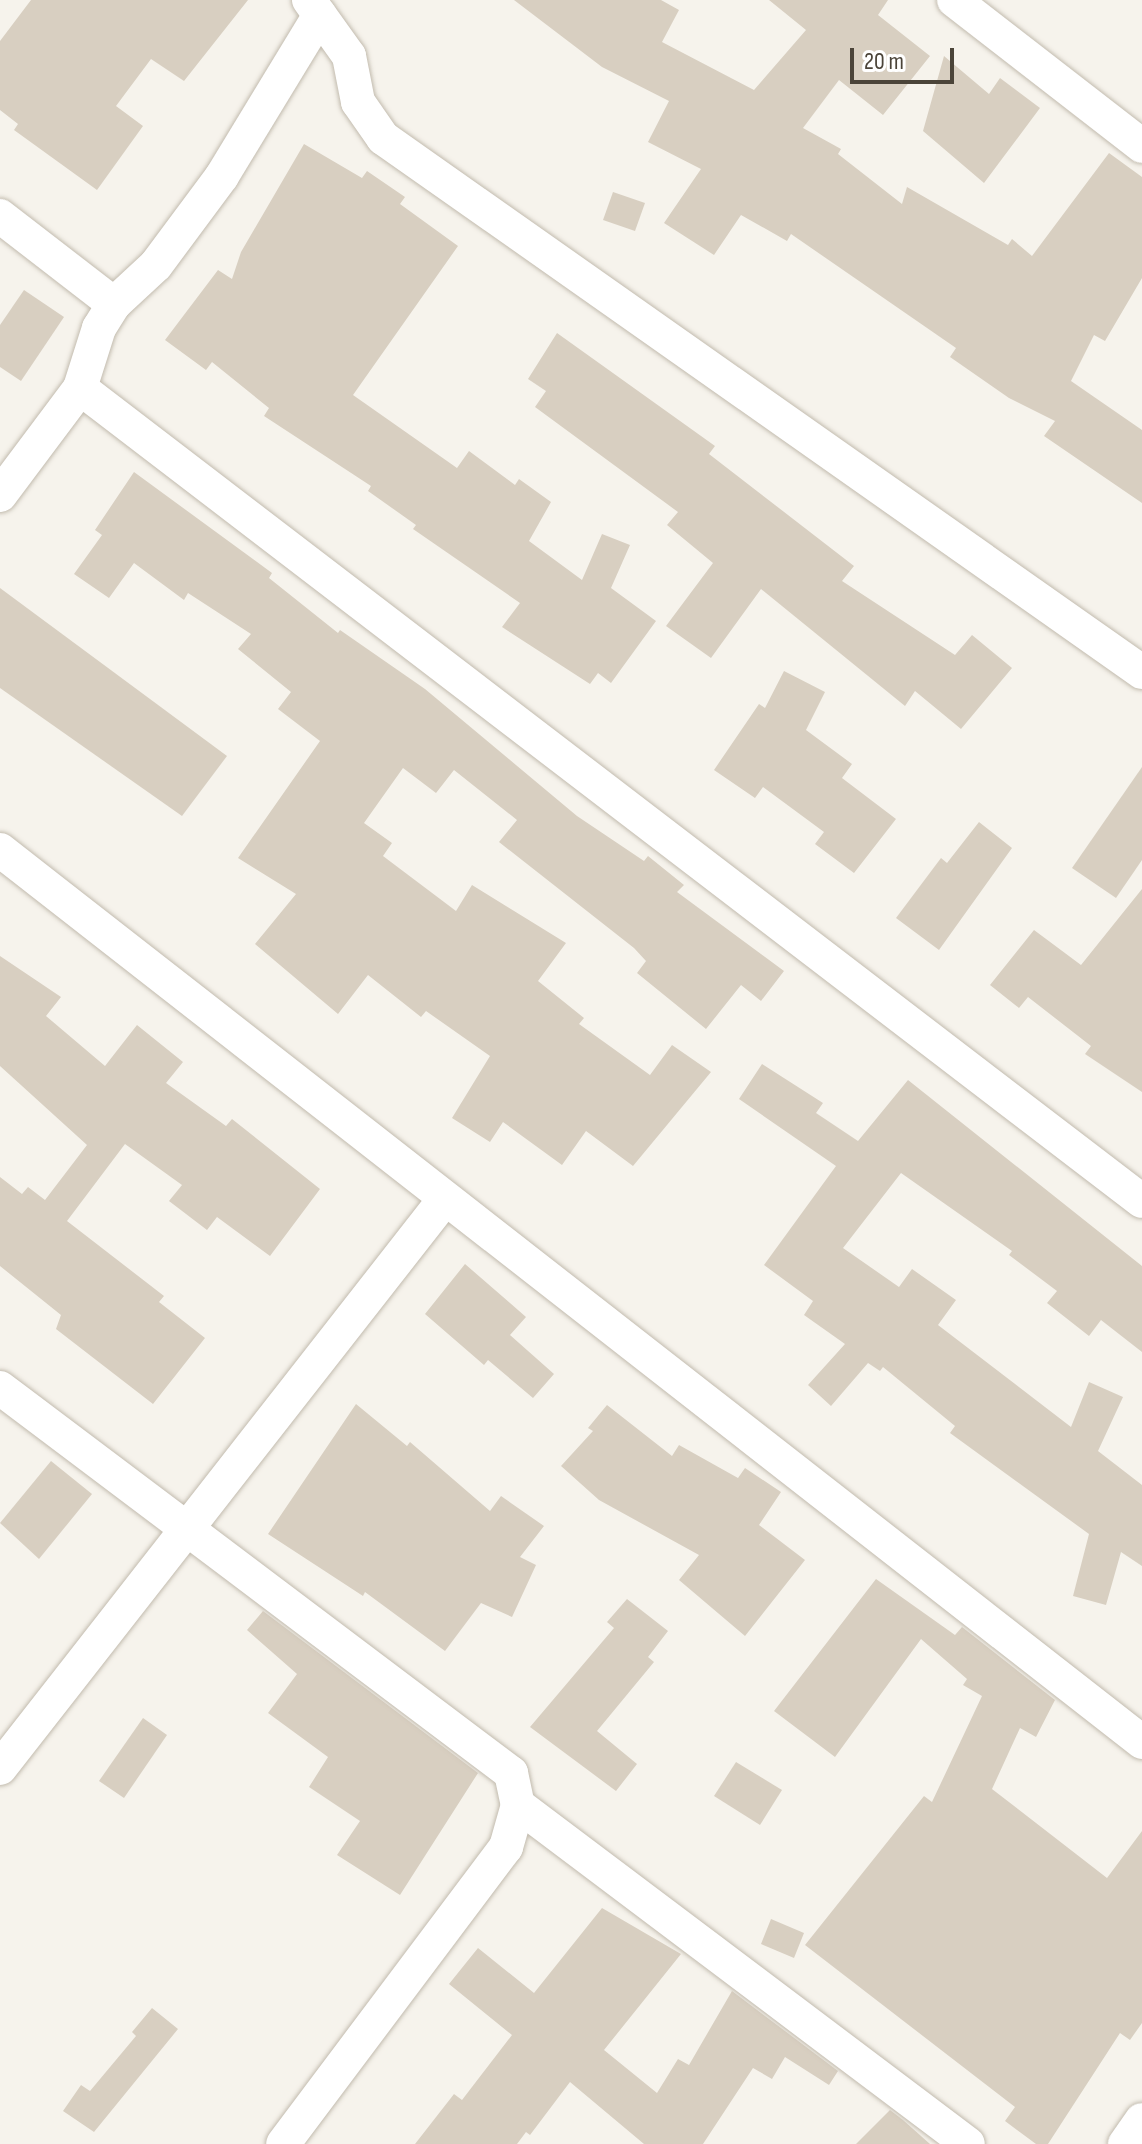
<!DOCTYPE html>
<html>
<head>
<meta charset="utf-8">
<style>
	body { margin:0 }
	#map { position:relative; width:1142px; height:2144px; overflow:hidden; background:#f6f3ec; font-family:"Sofia Sans Condensed",sans-serif }
	div>[style] { position:absolute }
	.building>* { inset:0; background:#d8cfc1 }
	.roads { filter:drop-shadow(0 0 2px #c2bbae) drop-shadow(0 0 2px #c2bbae) }
	.minor>* { height:34px; margin:-17px; padding:0 17px; transform-origin:17px; border-radius:17px; background:#fff }
	span { translate:-50% -50%; white-space:nowrap; text-align:center; line-height:1.15; -webkit-text-stroke:7px #fff; paint-order:stroke }
	.scale { position:absolute; left:850px; top:48px; width:104px; height:36px; box-sizing:border-box; border:4px solid #4b4439; border-top:0; padding-left:10px; font-size:24px; line-height:28px; white-space:nowrap; color:#4b4439; -webkit-text-stroke:6px #fff; paint-order:stroke }
</style>
</head>
<body>
<div id="map">
	<div class="building">
		<div style="clip-path:polygon(31px 0,248px 0,184px 81px,151px 59px,116px 106px,143px 126px,97px 190px,14px 130px,18px 124px,0 110px,0 41px)"></div>
		<div style="clip-path:polygon(514px 0,661px 0,679px 10px,662px 42px,754px 90px,806px 30px,769px 0,888px 0,878px 15px,930px 56px,883px 115px,839px 80px,803px 128px,841px 149px,838px 154px,902px 204px,907px 187px,1008px 245px,1012px 239px,1032px 256px,1109px 153px,1142px 177px,1142px 278px,1105px 341px,1094px 335px,1071px 381px,1142px 430px,1142px 503px,1044px 436px,1055px 421px,1009px 398px,950px 357px,956px 348px,791px 234px,787px 241px,741px 215px,714px 255px,664px 223px,701px 169px,648px 142px,669px 101px,602px 67px)"></div>
		<div style="clip-path:polygon(944px 56px,989px 94px,1000px 78px,1040px 108px,984px 183px,923px 131px)"></div>
		<div style="clip-path:polygon(304px 144px,362px 178px,367px 171px,405px 197px,400px 204px,458px 246px,353px 395px,457px 468px,469px 451px,515px 485px,519px 479px,551px 502px,529px 541px,582px 580px,602px 534px,630px 545px,611px 588px,656px 621px,611px 683px,598px 673px,590px 684px,502px 627px,520px 603px,413px 529px,416px 525px,368px 491px,371px 486px,264px 416px,269px 408px,212px 362px,206px 370px,165px 340px,218px 270px,232px 279px,241px 252px)"></div>
		<div style="clip-path:polygon(613px 192px,645px 203px,635px 231px,603px 220px)"></div>
		<div style="clip-path:polygon(24px 290px,64px 317px,21px 381px,0 367px,0 325px)"></div>
		<div style="clip-path:polygon(557px 333px,715px 446px,709px 454px,854px 566px,842px 581px,955px 655px,972px 635px,1012px 668px,961px 729px,915px 691px,905px 706px,761px 589px,711px 658px,666px 626px,713px 563px,667px 525px,678px 512px,535px 407px,546px 391px,528px 379px)"></div>
		<div style="clip-path:polygon(134px 472px,272px 573px,269px 578px,338px 633px,340px 630px,425px 689px,577px 816px,644px 861px,648px 856px,684px 885px,677px 892px,784px 971px,761px 1001px,741px 985px,706px 1029px,637px 973px,646px 961px,634px 948px,499px 842px,517px 820px,454px 770px,436px 793px,403px 768px,364px 823px,392px 843px,383px 856px,456px 911px,472px 885px,566px 943px,538px 981px,584px 1018px,579px 1024px,650px 1075px,672px 1045px,711px 1072px,633px 1166px,586px 1131px,562px 1165px,503px 1122px,490px 1142px,452px 1118px,490px 1056px,426px 1011px,421px 1017px,368px 975px,338px 1014px,255px 944px,296px 894px,238px 858px,320px 741px,278px 709px,291px 692px,238px 649px,251px 634px,188px 593px,184px 600px,134px 563px,109px 598px,74px 574px,102px 535px,95px 530px)"></div>
		<div style="clip-path:polygon(0 588px,227px 756px,182px 816px,0 688px)"></div>
		<div style="clip-path:polygon(784px 671px,825px 692px,806px 730px,852px 764px,842px 778px,896px 819px,854px 873px,815px 844px,824px 832px,763px 787px,755px 798px,714px 770px,759px 704px,765px 708px)"></div>
		<div style="clip-path:polygon(1142px 767px,1142px 860px,1116px 898px,1072px 868px)"></div>
		<div style="clip-path:polygon(979px 822px,1012px 848px,939px 950px,896px 918px,941px 858px,947px 863px)"></div>
		<div style="clip-path:polygon(1142px 889px,1142px 1092px,1085px 1054px,1091px 1046px,1028px 997px,1019px 1008px,990px 985px,1034px 930px,1081px 965px)"></div>
		<div style="clip-path:polygon(0 956px,61px 997px,46px 1016px,105px 1066px,137px 1025px,183px 1062px,166px 1083px,226px 1126px,232px 1119px,320px 1189px,270px 1256px,217px 1217px,207px 1230px,169px 1201px,182px 1185px,125px 1144px,67px 1221px,164px 1296px,159px 1302px,205px 1338px,153px 1404px,56px 1329px,61px 1315px,0 1266px,0 1177px,22px 1194px,28px 1187px,45px 1200px,87px 1145px,0 1066px)"></div>
		<div style="clip-path:polygon(762px 1064px,823px 1103px,816px 1113px,858px 1141px,908px 1080px,1142px 1266px,1142px 1352px,1101px 1320px,1089px 1336px,1047px 1303px,1057px 1291px,1009px 1255px,1012px 1251px,901px 1173px,843px 1248px,899px 1287px,912px 1269px,956px 1300px,938px 1325px,1071px 1427px,1089px 1382px,1123px 1397px,1098px 1451px,1142px 1485px,1142px 1566px,1121px 1552px,1106px 1605px,1073px 1596px,1089px 1534px,950px 1433px,955px 1426px,883px 1367px,880px 1371px,868px 1363px,831px 1406px,808px 1385px,845px 1344px,804px 1315px,813px 1301px,764px 1265px,836px 1166px,739px 1099px)"></div>
		<div style="clip-path:polygon(465px 1264px,526px 1317px,510px 1335px,554px 1374px,533px 1398px,488px 1360px,484px 1365px,425px 1314px)"></div>
		<div style="clip-path:polygon(356px 1404px,407px 1446px,410px 1442px,490px 1511px,501px 1496px,544px 1526px,520px 1557px,536px 1565px,512px 1617px,481px 1603px,445px 1651px,365px 1592px,363px 1596px,268px 1534px)"></div>
		<div style="clip-path:polygon(607px 1405px,672px 1456px,679px 1445px,738px 1478px,745px 1468px,781px 1492px,759px 1525px,805px 1560px,745px 1636px,679px 1580px,699px 1555px,599px 1500px,561px 1466px,593px 1431px,588px 1428px)"></div>
		<div style="clip-path:polygon(51px 1461px,92px 1494px,39px 1559px,0 1523px)"></div>
		<div style="clip-path:polygon(876px 1579px,955px 1635px,962px 1627px,1055px 1700px,1036px 1737px,1020px 1728px,992px 1789px,1107px 1878px,1142px 1831px,1142px 2023px,1130px 2040px,1120px 2033px,1048px 2144px,1036px 2144px,1005px 2121px,1015px 2107px,805px 1945px,924px 1796px,932px 1802px,982px 1696px,963px 1685px,967px 1679px,921px 1639px,835px 1757px,774px 1711px)"></div>
		<div style="clip-path:polygon(627px 1599px,668px 1631px,648px 1657px,654px 1662px,597px 1731px,637px 1764px,616px 1791px,530px 1727px,614px 1628px,607px 1622px)"></div>
		<div style="clip-path:polygon(263px 1611px,478px 1773px,400px 1895px,337px 1855px,360px 1821px,309px 1787px,328px 1757px,268px 1713px,297px 1674px,247px 1630px)"></div>
		<div style="clip-path:polygon(143px 1718px,167px 1735px,124px 1798px,99px 1781px)"></div>
		<div style="clip-path:polygon(736px 1762px,782px 1790px,760px 1825px,714px 1796px)"></div>
		<div style="clip-path:polygon(602px 1908px,681px 1954px,604px 2050px,657px 2093px,678px 2059px,689px 2065px,732px 1991px,838px 2071px,829px 2085px,785px 2057px,772px 2079px,753px 2068px,703px 2144px,644px 2144px,570px 2082px,530px 2135px,526px 2132px,517px 2144px,415px 2144px,454px 2094px,462px 2100px,512px 2035px,449px 1984px,478px 1948px,534px 1993px)"></div>
		<div style="clip-path:polygon(771px 1919px,804px 1933px,794px 1958px,761px 1944px)"></div>
		<div style="clip-path:polygon(152px 2008px,178px 2029px,94px 2132px,63px 2111px,81px 2085px,90px 2091px,136px 2036px,132px 2032px)"></div>
		<div style="clip-path:polygon(890px 2110px,903px 2120px,930px 2144px,856px 2144px)"></div>
	</div>
	<div class="roads">
		<div class="minor">
			<div style="left:309px;top:0;width:69px;rotate:54.5deg"></div>
			<div style="left:349px;top:56px;width:47px;rotate:78.9deg"></div>
			<div style="left:358px;top:102px;width:44px;rotate:55.2deg"></div>
			<div style="left:383px;top:138px;width:928px;rotate:35.13deg"></div>
			<div style="left:954px;top:0;width:238px;rotate:37.8deg"></div>
			<div style="left:0;top:216px;width:144px;rotate:37.7deg"></div>
			<div style="left:80px;top:388px;width:1337px;rotate:37.44deg"></div>
			<div style="left:0;top:495px;width:134px;rotate:-53.2deg"></div>
			<div style="left:80px;top:388px;width:63px;rotate:-72.4deg"></div>
			<div style="left:99px;top:328px;width:28px;rotate:-58deg"></div>
			<div style="left:114px;top:304px;width:57px;rotate:-42.9deg"></div>
			<div style="left:156px;top:265px;width:111px;rotate:-53.4deg"></div>
			<div style="left:222px;top:176px;width:188px;rotate:-58.7deg"></div>
			<div style="left:0;top:850px;width:1449px;rotate:37.99deg"></div>
			<div style="left:0;top:1388px;width:640px;rotate:37deg"></div>
			<div style="left:511px;top:1773px;width:33px;rotate:78deg"></div>
			<div style="left:518px;top:1805px;width:44px;rotate:105.9deg"></div>
			<div style="left:506px;top:1847px;width:371px;rotate:126.9deg"></div>
			<div style="left:0;top:1768px;width:721px;rotate:-51.99deg"></div>
			<div style="left:518px;top:1805px;width:563px;rotate:36.99deg"></div>
			<div style="left:1125px;top:2144px;width:29px;rotate:-55deg"></div>
		</div>
	</div>
	<div class="scale">20 m</div>
</div>
</body>
</html>
